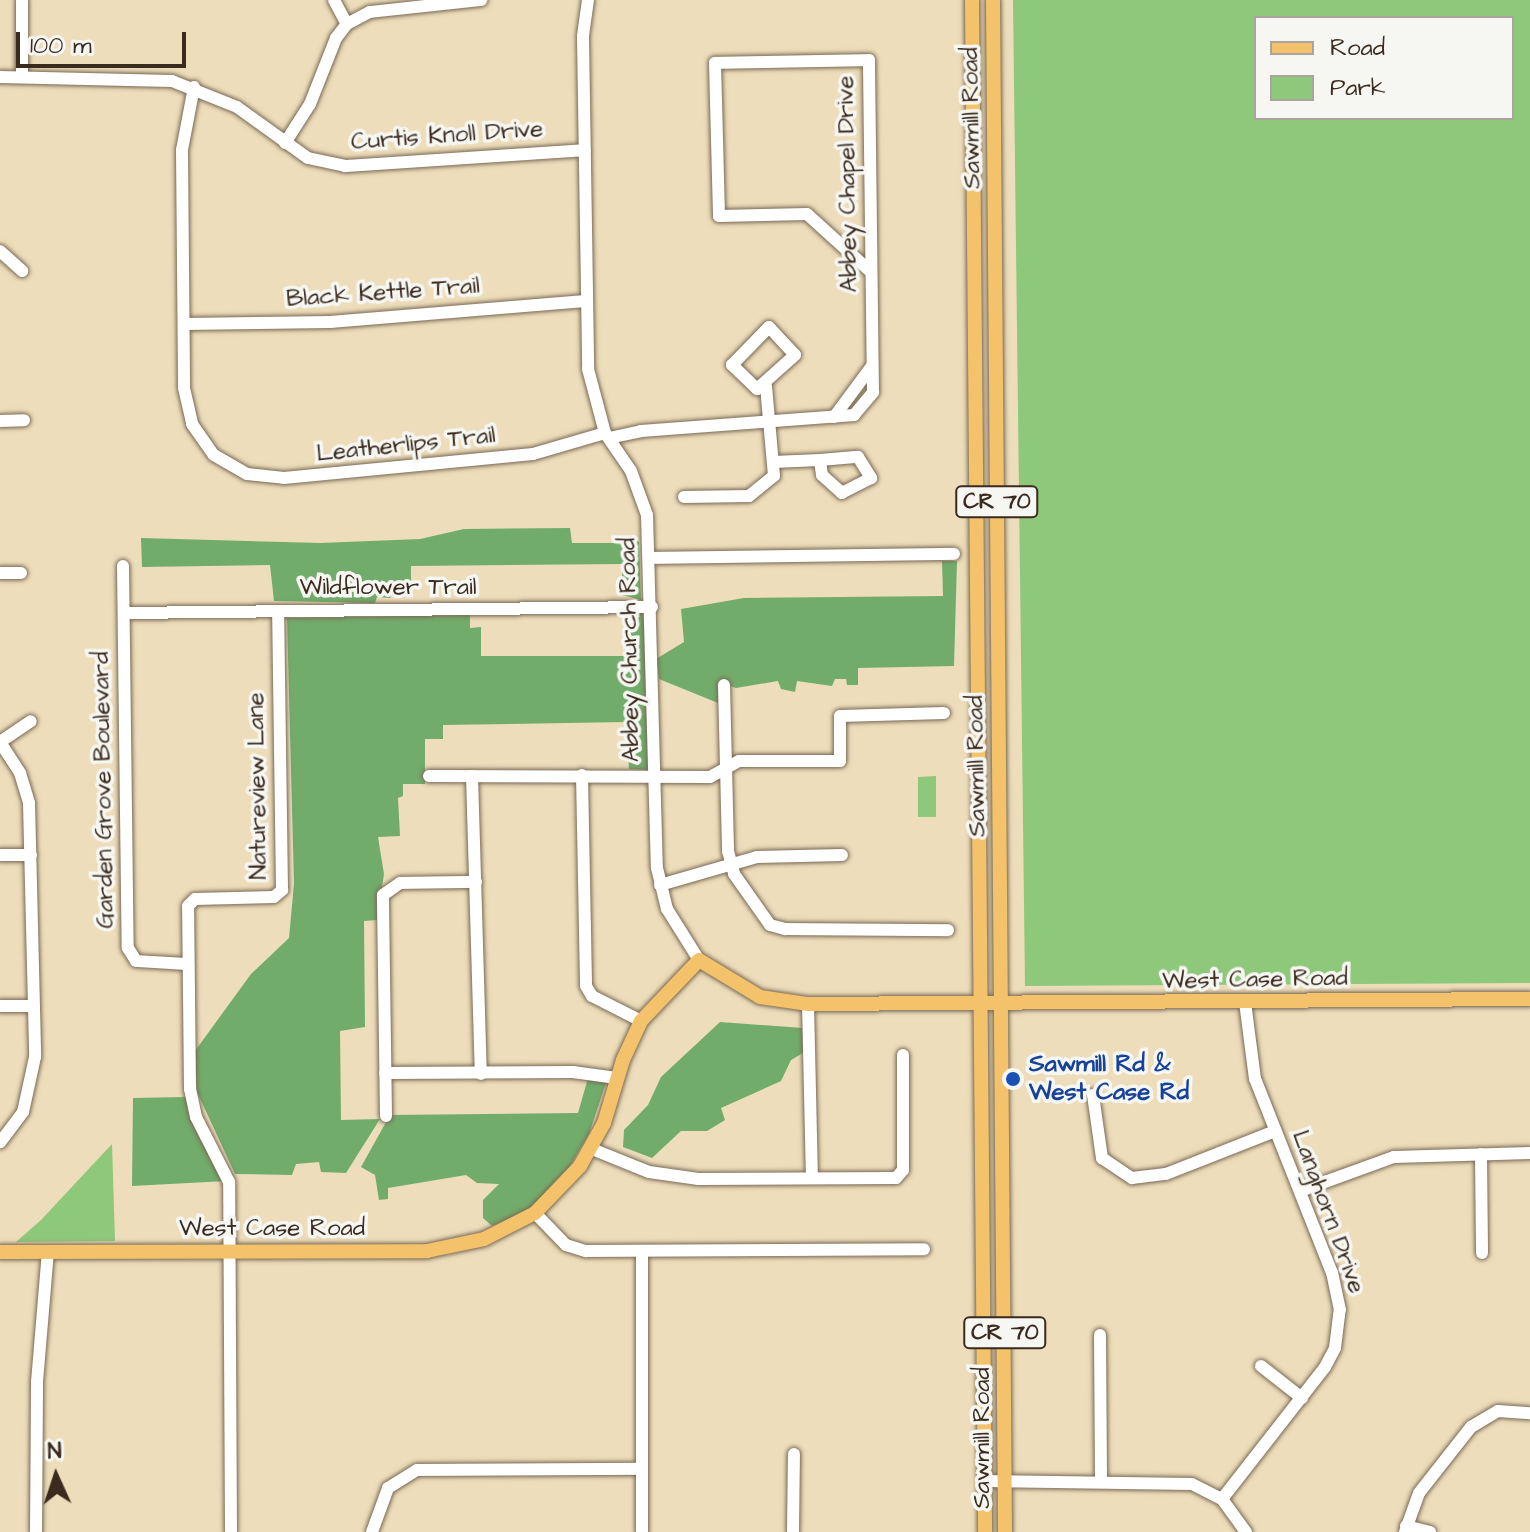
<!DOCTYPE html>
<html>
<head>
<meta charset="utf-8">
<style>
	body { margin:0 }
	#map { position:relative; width:1530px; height:1532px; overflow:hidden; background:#edddba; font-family:"Architects Daughter",sans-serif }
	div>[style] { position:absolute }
	.green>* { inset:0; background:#8ec87b }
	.forest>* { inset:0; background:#72ac6b }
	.roads { filter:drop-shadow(0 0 2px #796955) drop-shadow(0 0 2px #796955) }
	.minor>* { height:12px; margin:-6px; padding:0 6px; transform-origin:6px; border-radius:6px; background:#fff }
	.major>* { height:14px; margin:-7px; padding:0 7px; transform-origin:7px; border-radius:7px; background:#f3c26a }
	.dots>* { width:22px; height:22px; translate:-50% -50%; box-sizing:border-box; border:4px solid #f6f6f2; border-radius:50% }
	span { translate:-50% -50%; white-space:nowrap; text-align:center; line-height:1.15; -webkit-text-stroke:7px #f6f6f2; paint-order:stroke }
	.shield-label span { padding:2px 6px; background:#f6f6f2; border:2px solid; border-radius:6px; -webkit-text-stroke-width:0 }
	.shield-label { font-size:22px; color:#3b2a1e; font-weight:700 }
	.street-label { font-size:24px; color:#3b2a1e }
	.transit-label { font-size:24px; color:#164399; font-weight:700 }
	.left { translate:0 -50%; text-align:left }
	.legend { position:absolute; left:1254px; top:16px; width:260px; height:104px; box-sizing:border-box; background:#f6f6f2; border:2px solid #aba49d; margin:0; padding:10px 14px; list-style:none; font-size:24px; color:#3b2a1e }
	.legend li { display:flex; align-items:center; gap:16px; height:40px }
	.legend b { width:40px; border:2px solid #aba49d }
	.north { position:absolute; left:16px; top:1436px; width:80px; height:80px; -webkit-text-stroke:6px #f6f6f2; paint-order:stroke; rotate:357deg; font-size:22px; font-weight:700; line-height:32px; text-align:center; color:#3b2a1e }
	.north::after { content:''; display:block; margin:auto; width:28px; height:36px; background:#3b2a1e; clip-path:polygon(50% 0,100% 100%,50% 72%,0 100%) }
	.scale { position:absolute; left:16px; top:32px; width:170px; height:36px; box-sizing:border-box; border:4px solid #3b2a1e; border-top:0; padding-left:10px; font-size:24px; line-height:28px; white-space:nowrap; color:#3b2a1e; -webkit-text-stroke:6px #f6f6f2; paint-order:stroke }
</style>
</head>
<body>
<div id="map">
	<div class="green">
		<div style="clip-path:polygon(evenodd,1013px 0,1530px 0,1530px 983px,1025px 986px,1013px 0,1512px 18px,1512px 118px,1256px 118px,1256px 18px,1512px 18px)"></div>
		<div style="clip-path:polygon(936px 776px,936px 817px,918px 817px,918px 777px)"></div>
		<div style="clip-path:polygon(112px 1144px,115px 1241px,16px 1242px,41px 1220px)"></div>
	</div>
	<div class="forest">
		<div style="clip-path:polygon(570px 528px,572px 543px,615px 543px,631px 537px,639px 542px,641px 600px,622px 595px,622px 564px,411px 566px,411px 590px,394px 589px,390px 598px,377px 597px,375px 603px,274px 601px,270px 565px,142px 567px,141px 538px,320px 543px,420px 539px,464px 529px)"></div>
		<div style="clip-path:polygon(942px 561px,957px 561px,954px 666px,858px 668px,858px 685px,847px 685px,846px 679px,835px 679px,832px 686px,797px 681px,795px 692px,781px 689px,778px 681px,736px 688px,721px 683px,718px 703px,659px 679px,656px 659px,684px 642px,681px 609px,744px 598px,943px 596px)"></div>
		<div style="clip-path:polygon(624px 612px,646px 612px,648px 770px,629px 769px,626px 722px,443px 725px,443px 739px,425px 739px,425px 784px,403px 784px,403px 796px,398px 798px,400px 836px,378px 837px,384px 874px,377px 920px,364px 921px,365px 1027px,340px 1031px,341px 1120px,380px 1119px,346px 1173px,321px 1172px,319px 1162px,296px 1164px,292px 1175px,235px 1174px,197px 1092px,195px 1051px,251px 974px,289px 938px,294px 884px,287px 618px,470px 615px,470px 628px,481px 627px,481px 656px,624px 656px)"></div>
		<div style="clip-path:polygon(720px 1022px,803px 1028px,803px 1053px,791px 1060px,781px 1081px,721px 1108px,725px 1120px,707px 1131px,681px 1131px,652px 1158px,623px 1147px,624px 1130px,648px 1105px,661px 1077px)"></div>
		<div style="clip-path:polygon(588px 1078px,607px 1080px,589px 1134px,558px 1186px,522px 1214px,492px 1226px,483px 1218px,483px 1200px,499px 1184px,477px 1183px,466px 1175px,388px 1188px,388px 1199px,379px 1200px,375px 1175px,361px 1167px,390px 1115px,578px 1113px)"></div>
		<div style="clip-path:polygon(185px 1097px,226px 1181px,132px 1186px,133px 1098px)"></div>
	</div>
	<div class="roads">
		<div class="minor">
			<div style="left:22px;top:0;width:77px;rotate:90deg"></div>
			<div style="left:334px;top:0;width:27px;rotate:62deg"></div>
			<div style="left:588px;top:0;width:37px;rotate:98deg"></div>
			<div style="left:583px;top:37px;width:332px;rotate:89.1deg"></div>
			<div style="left:588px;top:369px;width:66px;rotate:75.1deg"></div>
			<div style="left:605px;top:433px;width:46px;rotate:55.6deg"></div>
			<div style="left:631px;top:471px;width:47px;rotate:70deg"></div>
			<div style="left:647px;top:515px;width:353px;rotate:88.4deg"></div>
			<div style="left:657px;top:868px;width:42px;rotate:76.3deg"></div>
			<div style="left:667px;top:909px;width:60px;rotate:57.9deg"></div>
			<div style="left:0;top:77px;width:172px;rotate:1.3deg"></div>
			<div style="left:172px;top:81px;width:70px;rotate:21.8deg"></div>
			<div style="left:237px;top:107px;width:87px;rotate:35.7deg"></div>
			<div style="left:308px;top:158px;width:38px;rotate:12deg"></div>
			<div style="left:345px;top:166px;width:240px;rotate:-3.8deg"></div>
			<div style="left:194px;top:87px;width:64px;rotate:100.8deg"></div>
			<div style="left:182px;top:150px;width:238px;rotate:89.5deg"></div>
			<div style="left:184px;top:388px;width:37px;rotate:77deg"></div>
			<div style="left:192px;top:424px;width:38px;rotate:55deg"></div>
			<div style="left:214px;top:455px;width:38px;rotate:30deg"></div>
			<div style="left:247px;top:474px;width:37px;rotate:6deg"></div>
			<div style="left:284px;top:478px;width:250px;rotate:-5.5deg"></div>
			<div style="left:533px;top:454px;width:75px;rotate:-16.3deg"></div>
			<div style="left:285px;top:143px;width:46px;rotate:-57.3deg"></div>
			<div style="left:310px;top:104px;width:71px;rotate:-68.5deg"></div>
			<div style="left:336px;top:38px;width:18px;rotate:-52deg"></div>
			<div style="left:347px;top:24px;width:26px;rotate:-28deg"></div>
			<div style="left:370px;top:12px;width:112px;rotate:-6.2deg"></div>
			<div style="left:0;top:251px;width:30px;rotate:42deg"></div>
			<div style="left:184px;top:324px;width:146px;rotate:-0.8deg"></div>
			<div style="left:330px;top:322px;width:256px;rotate:-4.7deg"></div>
			<div style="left:769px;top:327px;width:38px;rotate:47deg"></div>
			<div style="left:795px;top:355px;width:51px;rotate:138.2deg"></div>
			<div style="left:757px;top:389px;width:35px;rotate:-136deg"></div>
			<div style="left:732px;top:365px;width:53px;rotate:-45.8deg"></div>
			<div style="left:834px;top:417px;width:64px;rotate:-53.3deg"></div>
			<div style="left:0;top:421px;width:24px;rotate:-2deg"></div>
			<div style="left:609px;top:438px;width:33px;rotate:-12deg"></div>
			<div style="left:641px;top:431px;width:214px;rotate:-4.3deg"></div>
			<div style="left:854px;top:415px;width:30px;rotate:-50deg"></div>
			<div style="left:873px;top:392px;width:332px;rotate:-90.7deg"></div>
			<div style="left:869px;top:60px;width:154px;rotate:178.9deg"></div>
			<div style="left:715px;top:63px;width:153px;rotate:88.5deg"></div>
			<div style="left:719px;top:216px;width:88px;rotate:-1.3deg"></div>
			<div style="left:807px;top:214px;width:86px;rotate:42.2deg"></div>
			<div style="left:773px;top:462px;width:47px;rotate:-2.4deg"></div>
			<div style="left:820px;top:460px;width:38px;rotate:-5deg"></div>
			<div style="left:858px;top:457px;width:25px;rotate:58deg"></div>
			<div style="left:871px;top:478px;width:33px;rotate:153deg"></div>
			<div style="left:842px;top:493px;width:27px;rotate:-138deg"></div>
			<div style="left:822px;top:475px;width:15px;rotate:-98deg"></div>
			<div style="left:684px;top:497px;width:65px;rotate:-0.9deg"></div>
			<div style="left:749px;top:496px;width:32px;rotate:-39deg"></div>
			<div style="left:774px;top:476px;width:90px;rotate:-95.1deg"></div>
			<div style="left:652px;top:558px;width:302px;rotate:-0.8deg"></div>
			<div style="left:123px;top:566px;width:382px;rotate:89.3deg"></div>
			<div style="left:128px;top:948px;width:15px;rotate:58deg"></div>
			<div style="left:136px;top:961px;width:49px;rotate:3.5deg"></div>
			<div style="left:0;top:573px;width:21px"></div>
			<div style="left:124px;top:613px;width:528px;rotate:-0.65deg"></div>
			<div style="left:724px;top:685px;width:166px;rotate:88.6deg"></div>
			<div style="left:728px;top:851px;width:24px;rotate:75deg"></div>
			<div style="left:734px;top:874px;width:62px;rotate:54.8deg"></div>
			<div style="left:770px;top:925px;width:16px;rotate:15deg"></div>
			<div style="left:785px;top:929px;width:163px;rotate:0.4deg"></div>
			<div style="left:0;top:742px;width:37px;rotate:57deg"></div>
			<div style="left:20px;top:773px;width:31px;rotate:73deg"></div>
			<div style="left:29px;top:803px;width:254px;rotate:88.6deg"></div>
			<div style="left:35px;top:1057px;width:56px;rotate:102.3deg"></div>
			<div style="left:23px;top:1112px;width:38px;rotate:127deg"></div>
			<div style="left:0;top:742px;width:37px;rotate:-34deg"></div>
			<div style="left:582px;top:775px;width:211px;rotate:88.9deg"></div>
			<div style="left:586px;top:986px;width:12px;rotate:59deg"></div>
			<div style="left:592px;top:996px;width:55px;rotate:27deg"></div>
			<div style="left:429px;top:776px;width:281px;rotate:0.2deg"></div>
			<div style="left:710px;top:777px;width:33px;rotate:-29deg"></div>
			<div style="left:739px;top:761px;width:101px"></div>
			<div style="left:840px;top:761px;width:45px;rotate:-90deg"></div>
			<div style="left:840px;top:716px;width:104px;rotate:-1.7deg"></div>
			<div style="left:472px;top:776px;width:298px;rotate:88.3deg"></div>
			<div style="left:0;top:855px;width:31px"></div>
			<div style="left:660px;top:885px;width:101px;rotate:-16.1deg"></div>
			<div style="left:757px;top:857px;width:85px;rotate:-1.3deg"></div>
			<div style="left:808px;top:1004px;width:173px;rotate:88.7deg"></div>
			<div style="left:0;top:1006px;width:33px"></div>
			<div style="left:385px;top:1073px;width:188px;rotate:-0.3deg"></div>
			<div style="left:573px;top:1072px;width:44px;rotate:7.8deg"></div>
			<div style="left:1093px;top:1095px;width:64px;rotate:81.9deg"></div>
			<div style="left:1102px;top:1158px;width:36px;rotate:34deg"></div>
			<div style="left:1132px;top:1178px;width:34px;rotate:-7deg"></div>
			<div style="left:1166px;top:1174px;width:117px;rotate:-21.5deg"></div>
			<div style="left:386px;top:1116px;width:221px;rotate:-90.8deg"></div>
			<div style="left:383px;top:895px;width:21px;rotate:-35deg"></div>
			<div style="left:400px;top:883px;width:76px;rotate:-0.8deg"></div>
			<div style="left:592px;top:1149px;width:61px;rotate:22deg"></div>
			<div style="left:649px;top:1172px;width:50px;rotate:8deg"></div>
			<div style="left:699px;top:1179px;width:197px;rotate:-0.3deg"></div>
			<div style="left:896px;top:1178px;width:11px;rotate:-49deg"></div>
			<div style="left:903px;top:1170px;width:115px;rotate:-90deg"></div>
			<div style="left:1481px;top:1154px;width:99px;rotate:89.4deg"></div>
			<div style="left:1300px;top:1191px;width:100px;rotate:-19.9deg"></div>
			<div style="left:1394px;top:1157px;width:136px;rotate:-1.7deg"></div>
			<div style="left:535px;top:1213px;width:45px;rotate:45.9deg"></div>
			<div style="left:566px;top:1245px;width:21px;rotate:17deg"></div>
			<div style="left:586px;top:1251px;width:338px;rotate:-0.3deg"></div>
			<div style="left:1100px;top:1335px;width:145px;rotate:89.6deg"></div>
			<div style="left:1261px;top:1366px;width:52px;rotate:38deg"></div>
			<div style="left:985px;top:1481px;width:207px;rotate:0.8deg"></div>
			<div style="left:1192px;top:1484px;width:34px;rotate:27deg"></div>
			<div style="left:1222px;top:1499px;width:41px;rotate:54deg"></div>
			<div style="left:1222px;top:1499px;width:167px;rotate:-52deg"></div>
			<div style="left:1325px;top:1367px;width:21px;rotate:-62deg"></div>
			<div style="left:1335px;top:1348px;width:38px;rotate:-83deg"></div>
			<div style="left:1340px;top:1310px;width:38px;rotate:-102deg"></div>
			<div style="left:1332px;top:1273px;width:209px;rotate:-111.6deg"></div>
			<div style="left:1255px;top:1079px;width:78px;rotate:-97.4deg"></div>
			<div style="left:1406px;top:1526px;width:25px;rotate:14deg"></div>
			<div style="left:36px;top:1532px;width:150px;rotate:-89.6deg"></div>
			<div style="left:37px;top:1382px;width:131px;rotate:-85.2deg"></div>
			<div style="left:231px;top:1532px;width:350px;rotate:-90.3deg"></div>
			<div style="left:229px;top:1182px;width:73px;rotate:-116.9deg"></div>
			<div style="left:196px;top:1117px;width:29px;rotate:-102deg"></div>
			<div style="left:190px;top:1089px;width:183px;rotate:-90.6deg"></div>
			<div style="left:188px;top:906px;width:10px;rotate:-45deg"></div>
			<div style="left:195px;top:899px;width:79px;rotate:-1.5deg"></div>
			<div style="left:274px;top:897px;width:11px;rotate:-41deg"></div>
			<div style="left:282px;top:890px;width:279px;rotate:-90.8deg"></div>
			<div style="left:372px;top:1532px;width:47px;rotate:-70deg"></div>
			<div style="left:388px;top:1488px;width:34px;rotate:-32deg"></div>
			<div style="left:417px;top:1470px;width:225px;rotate:-0.3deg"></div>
			<div style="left:642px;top:1532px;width:281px;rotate:-90deg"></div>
			<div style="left:793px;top:1532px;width:78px;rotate:-89.3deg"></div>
			<div style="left:1405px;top:1532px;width:41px;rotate:-70.3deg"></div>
			<div style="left:1419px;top:1493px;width:84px;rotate:-51.8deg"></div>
			<div style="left:1471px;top:1427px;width:31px;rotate:-31deg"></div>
			<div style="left:1498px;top:1411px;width:32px;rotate:4deg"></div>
		</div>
		<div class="major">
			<div style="left:972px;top:0;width:1532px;rotate:89.51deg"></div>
			<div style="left:993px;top:0;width:1532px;rotate:89.55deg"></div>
			<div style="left:0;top:1252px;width:427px;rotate:-0.1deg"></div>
			<div style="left:427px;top:1251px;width:58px;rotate:-11.9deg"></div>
			<div style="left:484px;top:1239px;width:57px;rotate:-27deg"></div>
			<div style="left:535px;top:1213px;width:65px;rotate:-46.2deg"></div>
			<div style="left:580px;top:1166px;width:49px;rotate:-60.8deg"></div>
			<div style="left:604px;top:1123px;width:66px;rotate:-73.2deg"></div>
			<div style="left:623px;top:1060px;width:43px;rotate:-65.2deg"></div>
			<div style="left:641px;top:1021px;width:84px;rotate:-46.4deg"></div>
			<div style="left:699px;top:960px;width:71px;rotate:31.2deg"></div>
			<div style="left:760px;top:997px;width:49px;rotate:8.3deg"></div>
			<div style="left:808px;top:1004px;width:722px;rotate:-0.4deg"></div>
		</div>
	</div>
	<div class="dots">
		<div style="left:1013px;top:1079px;background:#1a4fb4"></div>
	</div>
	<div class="shield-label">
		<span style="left:997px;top:502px">CR 70</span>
		<span style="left:1005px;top:1333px">CR 70</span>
	</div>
	<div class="street-label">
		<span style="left:972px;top:118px;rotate:-91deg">Sawmill Road</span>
		<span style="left:447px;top:136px;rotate:-4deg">Curtis Knoll Drive</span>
		<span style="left:848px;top:184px;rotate:-91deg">Abbey Chapel Drive</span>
		<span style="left:383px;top:293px;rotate:-4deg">Black Kettle Trail</span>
		<span style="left:406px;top:445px;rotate:-6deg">Leatherlips Trail</span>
		<span style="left:388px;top:588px">Wildflower Trail</span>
		<span style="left:630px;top:650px;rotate:-91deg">Abbey Church Road</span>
		<span style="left:977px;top:766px;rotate:-91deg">Sawmill Road</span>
		<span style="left:258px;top:786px;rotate:-91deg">Natureview Lane</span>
		<span style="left:104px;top:790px;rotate:-91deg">Garden Grove Boulevard</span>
		<span style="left:1255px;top:980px;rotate:-1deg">West Case Road</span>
		<span style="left:1328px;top:1212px;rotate:70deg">Langhorn Drive</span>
		<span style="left:272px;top:1229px">West Case Road</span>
		<span style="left:983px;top:1438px;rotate:-90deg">Sawmill Road</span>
	</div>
	<div class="transit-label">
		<span class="left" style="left:1029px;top:1079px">Sawmill Rd &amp;<br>West Case Rd</span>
	</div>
	<ul class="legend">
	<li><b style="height:10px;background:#f3c26a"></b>Road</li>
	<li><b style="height:22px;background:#8ec87b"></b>Park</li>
	</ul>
	<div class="north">N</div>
	<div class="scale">100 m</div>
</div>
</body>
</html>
